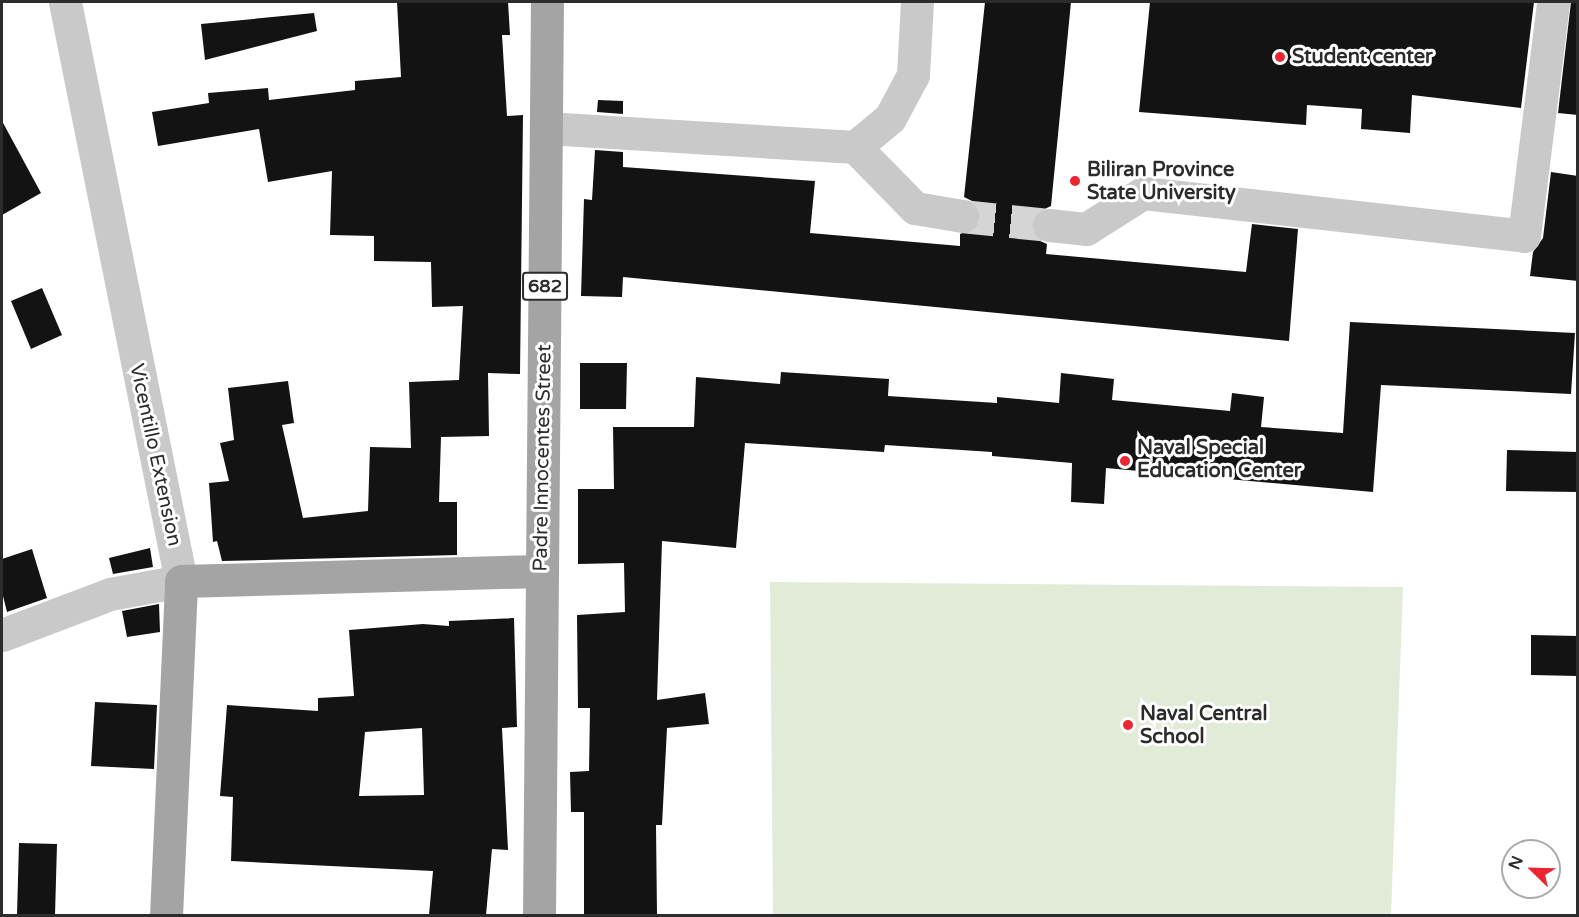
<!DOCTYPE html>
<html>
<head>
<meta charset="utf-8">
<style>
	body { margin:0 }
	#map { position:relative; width:1579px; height:917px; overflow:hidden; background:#fff; font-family:"Varela Round",sans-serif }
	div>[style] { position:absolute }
	.green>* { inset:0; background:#e2ebd8 }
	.building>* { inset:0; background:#131313 }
	.minor-tunnel>* { height:33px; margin-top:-16.5px; transform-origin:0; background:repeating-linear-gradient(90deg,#d5d5d5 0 33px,transparent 0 49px) }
	.minor>* { height:33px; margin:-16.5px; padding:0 16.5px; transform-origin:16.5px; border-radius:16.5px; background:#c9c9c9 }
	.major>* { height:33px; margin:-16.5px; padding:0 16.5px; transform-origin:16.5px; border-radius:16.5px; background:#a4a4a4 }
	.dots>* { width:16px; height:16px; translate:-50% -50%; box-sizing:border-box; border:3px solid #fff; border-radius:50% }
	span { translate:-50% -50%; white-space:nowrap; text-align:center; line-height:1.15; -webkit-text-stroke:6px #fff; paint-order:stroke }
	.shield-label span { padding:2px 4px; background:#fff; border:2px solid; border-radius:4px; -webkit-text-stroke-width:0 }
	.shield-label { font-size:18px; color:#2c2c2c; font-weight:700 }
	.poi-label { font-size:20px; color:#2c2c2c; font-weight:700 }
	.left { translate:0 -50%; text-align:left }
	.street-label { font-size:20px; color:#2c2c2c }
	.frame { position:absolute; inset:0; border:3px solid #2c2c2c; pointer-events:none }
	.north { position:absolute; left:1501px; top:839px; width:60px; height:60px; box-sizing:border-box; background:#fff; border:2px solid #ababab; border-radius:50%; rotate:293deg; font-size:16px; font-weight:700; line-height:24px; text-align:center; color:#2c2c2c }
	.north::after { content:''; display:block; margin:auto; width:21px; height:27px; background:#eb2531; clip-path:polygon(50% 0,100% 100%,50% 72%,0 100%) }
</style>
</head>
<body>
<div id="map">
	<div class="green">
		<div style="clip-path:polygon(770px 582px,1403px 587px,1391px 915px,773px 915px)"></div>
	</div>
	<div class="building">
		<div style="clip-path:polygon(397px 2px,508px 2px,510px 35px,502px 35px,507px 116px,523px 115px,520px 374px,488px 373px,489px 436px,441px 437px,439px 502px,457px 502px,457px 555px,222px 561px,217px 541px,213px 542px,209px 483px,229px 481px,220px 443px,234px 440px,228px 388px,288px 381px,294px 423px,282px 425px,303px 518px,368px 511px,370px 447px,411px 448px,409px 382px,459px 380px,463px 306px,432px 307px,431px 262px,374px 261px,374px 236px,330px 235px,332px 171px,268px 182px,259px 129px,158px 146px,152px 112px,209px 103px,208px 93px,268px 88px,269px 100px,355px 90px,355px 81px,401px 77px)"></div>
		<div style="clip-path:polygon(985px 2px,1071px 2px,1051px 206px,1034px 214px,1030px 224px,1038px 240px,1047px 244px,1046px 254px,1246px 272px,1252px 224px,1298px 229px,1289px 341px,623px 277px,622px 297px,581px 296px,584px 199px,592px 200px,595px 150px,623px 152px,623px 167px,815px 181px,810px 233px,960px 246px,960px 234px,976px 228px,981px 219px,974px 202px,964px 197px)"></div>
		<div style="clip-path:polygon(1150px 2px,1534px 2px,1521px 108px,1412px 95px,1410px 133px,1361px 129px,1362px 109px,1307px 105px,1306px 125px,1139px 112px)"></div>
		<div style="clip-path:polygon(1571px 2px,1578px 2px,1578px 115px,1558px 113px)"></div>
		<div style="clip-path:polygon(314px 13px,317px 31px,205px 60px,201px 24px)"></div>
		<div style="clip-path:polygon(598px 100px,623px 101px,623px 114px,597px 112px)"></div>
		<div style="clip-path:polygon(2px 121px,41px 193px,2px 215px)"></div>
		<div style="clip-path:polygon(1551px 172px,1578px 176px,1578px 281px,1530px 276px,1533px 252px,1543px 238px)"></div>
		<div style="clip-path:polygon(42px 288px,62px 335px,31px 349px,11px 301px)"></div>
		<div style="clip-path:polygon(1350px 322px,1575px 333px,1571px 394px,1381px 385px,1373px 492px,1106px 468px,1104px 504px,1071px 502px,1072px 463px,992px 456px,992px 452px,885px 445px,884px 452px,745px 443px,736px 548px,662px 541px,657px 700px,705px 693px,709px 724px,667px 728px,662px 825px,656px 825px,657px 915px,584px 915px,584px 812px,571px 812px,570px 772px,589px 771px,590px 708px,578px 708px,577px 615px,625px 612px,624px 563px,578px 564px,578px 489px,614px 489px,613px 427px,694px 427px,696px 377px,780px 384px,781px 372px,889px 379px,888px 396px,997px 403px,997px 397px,1059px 403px,1061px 373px,1114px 379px,1112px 400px,1230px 411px,1232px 393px,1264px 397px,1261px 427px,1343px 433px)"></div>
		<div style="clip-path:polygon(580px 363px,627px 363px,626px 409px,580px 409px)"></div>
		<div style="clip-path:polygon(1507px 450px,1578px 452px,1578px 492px,1506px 491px)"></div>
		<div style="clip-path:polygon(150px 548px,153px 567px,113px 574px,109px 558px)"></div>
		<div style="clip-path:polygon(32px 549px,47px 598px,7px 612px,2px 592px,2px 559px)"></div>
		<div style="clip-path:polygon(159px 604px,160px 632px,127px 637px,122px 611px)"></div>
		<div style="clip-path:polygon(evenodd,514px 618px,517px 727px,502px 728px,508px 850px,492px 849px,486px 915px,429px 915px,433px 871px,231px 861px,233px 797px,220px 796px,227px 705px,318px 711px,318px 698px,354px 696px,349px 630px,423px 624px,449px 626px,449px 621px,514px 618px,422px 728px,424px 795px,359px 796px,365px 732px,422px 728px)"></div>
		<div style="clip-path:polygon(1531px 635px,1578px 636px,1578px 676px,1531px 675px)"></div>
		<div style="clip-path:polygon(95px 702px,157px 705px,154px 769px,91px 766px)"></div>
		<div style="clip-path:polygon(19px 843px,57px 844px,55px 915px,17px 915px)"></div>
	</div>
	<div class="minor-tunnel">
		<div style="left:962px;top:216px;width:87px;rotate:5.9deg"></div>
	</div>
	<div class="minor">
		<div style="left:546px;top:128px;width:310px;rotate:3.5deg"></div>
		<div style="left:855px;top:147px;width:45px;rotate:-39.6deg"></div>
		<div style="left:890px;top:118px;width:49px;rotate:-61.9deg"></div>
		<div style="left:913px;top:75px;width:73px;rotate:-86.9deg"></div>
		<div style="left:855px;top:147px;width:86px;rotate:45.5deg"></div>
		<div style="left:915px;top:208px;width:48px;rotate:9.7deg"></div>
		<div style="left:1049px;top:225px;width:37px;rotate:6deg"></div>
		<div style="left:1086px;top:229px;width:67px;rotate:-32.3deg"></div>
		<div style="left:1143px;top:193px;width:383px;rotate:6.4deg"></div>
		<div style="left:1524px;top:236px;width:236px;rotate:-82.9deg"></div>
		<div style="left:2px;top:635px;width:116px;rotate:-20.8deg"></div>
		<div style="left:110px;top:594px;width:72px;rotate:-10.4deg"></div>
		<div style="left:181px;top:581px;width:591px;rotate:-101.33deg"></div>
	</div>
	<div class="major">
		<div style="left:166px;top:916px;width:335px;rotate:-87.4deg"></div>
		<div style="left:181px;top:581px;width:361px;rotate:-1.6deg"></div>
		<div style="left:539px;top:916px;width:914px;rotate:-89.5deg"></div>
	</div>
	<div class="dots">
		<div style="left:1280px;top:57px;background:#eb2531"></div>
		<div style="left:1075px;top:181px;background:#eb2531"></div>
		<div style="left:1125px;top:461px;background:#eb2531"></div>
		<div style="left:1128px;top:725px;background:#eb2531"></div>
	</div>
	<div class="shield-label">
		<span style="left:545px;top:286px">682</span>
	</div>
	<div class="poi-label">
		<span class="left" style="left:1292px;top:57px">Student center</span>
		<span class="left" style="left:1087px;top:182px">Biliran Province<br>State University</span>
		<span class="left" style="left:1137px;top:460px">Naval Special<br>Education Center</span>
		<span class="left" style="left:1140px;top:726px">Naval Central<br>School</span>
	</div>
	<div class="street-label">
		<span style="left:155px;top:455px;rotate:78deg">Vicentillo Extension</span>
		<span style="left:543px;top:458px;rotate:-89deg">Padre Innocentes Street</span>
	</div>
	<div class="frame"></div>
	<div class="north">N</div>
</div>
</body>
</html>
